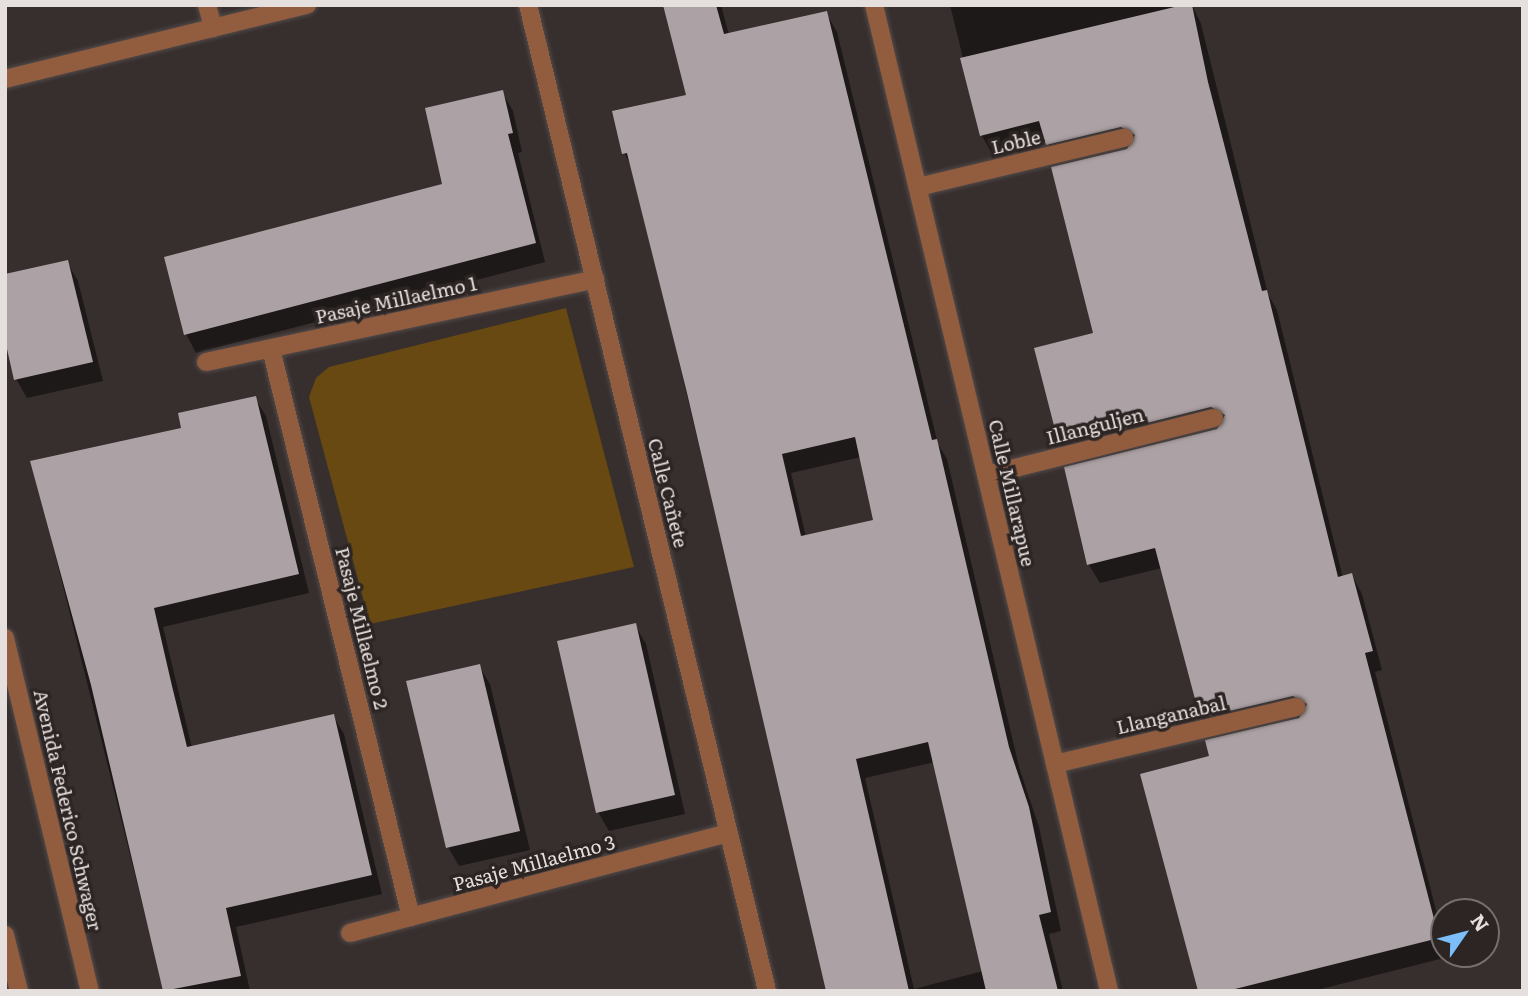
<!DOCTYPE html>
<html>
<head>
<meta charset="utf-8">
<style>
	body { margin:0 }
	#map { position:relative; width:1528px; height:996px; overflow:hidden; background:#372f2e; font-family:Literata,serif }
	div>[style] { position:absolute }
	.green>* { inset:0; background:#674911 }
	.shadow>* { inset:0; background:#0007 }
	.building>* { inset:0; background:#aca2a5 }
	.roads { filter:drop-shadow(0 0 2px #534b4a) drop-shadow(0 0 2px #534b4a) }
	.minor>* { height:18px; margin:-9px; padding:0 9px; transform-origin:9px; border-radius:9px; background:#925d3f }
	.tertiary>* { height:18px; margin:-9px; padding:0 9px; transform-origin:9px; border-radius:9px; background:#925d3f }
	span { translate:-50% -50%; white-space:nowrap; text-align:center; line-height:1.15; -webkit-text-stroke:7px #2d2524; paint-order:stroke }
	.street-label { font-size:19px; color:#e5dfde }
	.frame { position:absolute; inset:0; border:7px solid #e5dfde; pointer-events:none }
	.north { position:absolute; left:1430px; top:898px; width:70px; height:70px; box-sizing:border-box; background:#2d2524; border:2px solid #776f6e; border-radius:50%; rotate:55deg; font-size:19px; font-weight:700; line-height:28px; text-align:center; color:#e5dfde }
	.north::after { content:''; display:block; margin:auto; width:24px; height:32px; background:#7bbef9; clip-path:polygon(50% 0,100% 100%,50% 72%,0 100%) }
</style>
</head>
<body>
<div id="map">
	<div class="green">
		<div style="clip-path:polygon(566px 308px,634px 567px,370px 624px,309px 397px,316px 378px,329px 367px)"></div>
	</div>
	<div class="shadow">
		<div style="clip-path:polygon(evenodd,665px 5px,721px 5px,729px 35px,826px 13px,837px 32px,938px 444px,947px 459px,1019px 767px,1039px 827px,1061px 931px,1049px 934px,1063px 991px,829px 991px,633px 169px,624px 153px,688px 96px,665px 5px,861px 457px,875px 521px,806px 537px,791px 473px,861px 457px,665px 5px,935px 762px,983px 971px,914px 989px,865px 778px,935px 762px)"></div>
		<div style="clip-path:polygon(950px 5px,1192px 5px,1201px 24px,1268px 294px,1277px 310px,1343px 578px,1352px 575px,1362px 594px,1382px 670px,1375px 672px,1448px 957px,1313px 991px,1200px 991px,1212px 757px,1302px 715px,1212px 736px,1201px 717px,1162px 568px,1100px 583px,1089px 565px,1067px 469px,1218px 431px,1223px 425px,1071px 463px,1061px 445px,1095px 334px,1131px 146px,1058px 163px,1046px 140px,993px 155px,982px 136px)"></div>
		<div style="clip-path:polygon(502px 92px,513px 111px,522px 152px,518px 153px,545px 262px,196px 353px,186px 334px,444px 185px)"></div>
		<div style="clip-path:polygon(67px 262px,78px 281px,103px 381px,27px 398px,16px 379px)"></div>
		<div style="clip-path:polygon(255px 398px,266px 416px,309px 593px,163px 627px,192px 748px,333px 716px,344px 734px,382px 894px,236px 927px,250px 991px,164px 991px,32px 462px,183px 429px)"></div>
		<div style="clip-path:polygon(635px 625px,646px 644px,685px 814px,609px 831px,598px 812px)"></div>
		<div style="clip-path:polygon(479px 666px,490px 684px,530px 850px,459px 866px,448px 847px)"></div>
	</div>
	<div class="building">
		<div style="clip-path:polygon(evenodd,663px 5px,716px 5px,724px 34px,827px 11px,932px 440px,937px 439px,1009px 747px,1029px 807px,1051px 912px,1039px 915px,1058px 991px,986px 991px,928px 742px,856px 759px,909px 991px,826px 991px,687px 393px,627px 153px,622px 154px,612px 111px,686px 95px,663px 5px,855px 437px,873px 520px,801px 536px,782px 454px,855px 437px)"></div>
		<div style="clip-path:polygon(1183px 5px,1192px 5px,1208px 82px,1262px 291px,1267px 290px,1338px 577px,1352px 573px,1373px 651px,1365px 653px,1439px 938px,1227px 991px,1198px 991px,1140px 774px,1209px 756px,1205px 740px,1299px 718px,1307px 704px,1293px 696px,1200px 718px,1155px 548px,1087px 565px,1064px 467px,1217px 429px,1225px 415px,1211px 407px,1059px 445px,1034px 348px,1093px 333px,1051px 167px,1127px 149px,1135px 135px,1121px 127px,1046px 145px,1039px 121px,980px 136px,960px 58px)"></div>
		<div style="clip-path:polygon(503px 90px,513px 133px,508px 134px,536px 243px,184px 335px,164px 257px,442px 184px,425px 108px)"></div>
		<div style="clip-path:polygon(68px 260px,93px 362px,14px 380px,5px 340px,5px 274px)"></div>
		<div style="clip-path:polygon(256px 396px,299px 574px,154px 608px,172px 686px,187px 747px,334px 714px,372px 875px,226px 908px,241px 976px,163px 991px,91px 685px,30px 461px,181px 428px,178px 413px)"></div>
		<div style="clip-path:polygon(636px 623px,675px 795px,596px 813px,557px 641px)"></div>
		<div style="clip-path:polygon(480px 664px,520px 831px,446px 848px,406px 681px)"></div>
	</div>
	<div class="roads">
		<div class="minor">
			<div style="left:207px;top:5px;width:24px;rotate:75deg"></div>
			<div style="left:528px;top:5px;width:1015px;rotate:76.37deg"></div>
			<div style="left:874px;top:5px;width:1014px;rotate:76.59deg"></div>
			<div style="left:5px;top:79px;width:311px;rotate:-13.8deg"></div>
			<div style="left:918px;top:187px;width:212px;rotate:-13.4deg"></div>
			<div style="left:271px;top:349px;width:585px;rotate:76.15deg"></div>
			<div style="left:206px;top:362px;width:398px;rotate:-12deg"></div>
			<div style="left:987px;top:475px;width:234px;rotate:-14.1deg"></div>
			<div style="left:1055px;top:764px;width:248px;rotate:-13.3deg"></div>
			<div style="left:350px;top:933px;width:391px;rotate:-14.8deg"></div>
		</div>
		<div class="tertiary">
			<div style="left:5px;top:638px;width:363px;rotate:76.5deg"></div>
			<div style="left:5px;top:935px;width:58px;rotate:76deg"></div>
		</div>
	</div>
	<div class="street-label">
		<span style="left:1016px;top:142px;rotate:-13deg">Loble</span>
		<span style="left:396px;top:300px;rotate:-12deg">Pasaje Millaelmo 1</span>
		<span style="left:1095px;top:426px;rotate:-14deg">Illanguljen</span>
		<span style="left:668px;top:493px;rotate:76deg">Calle Cañete</span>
		<span style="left:1012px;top:493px;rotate:77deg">Calle Millarapue</span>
		<span style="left:362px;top:628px;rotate:76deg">Pasaje Millaelmo 2</span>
		<span style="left:1171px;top:715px;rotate:-13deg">Llanganabal</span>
		<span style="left:68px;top:810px;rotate:77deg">Avenida Federico Schwager</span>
		<span style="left:534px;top:863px;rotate:-15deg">Pasaje Millaelmo 3</span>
	</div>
	<div class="frame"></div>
	<div class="north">N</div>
</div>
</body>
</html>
